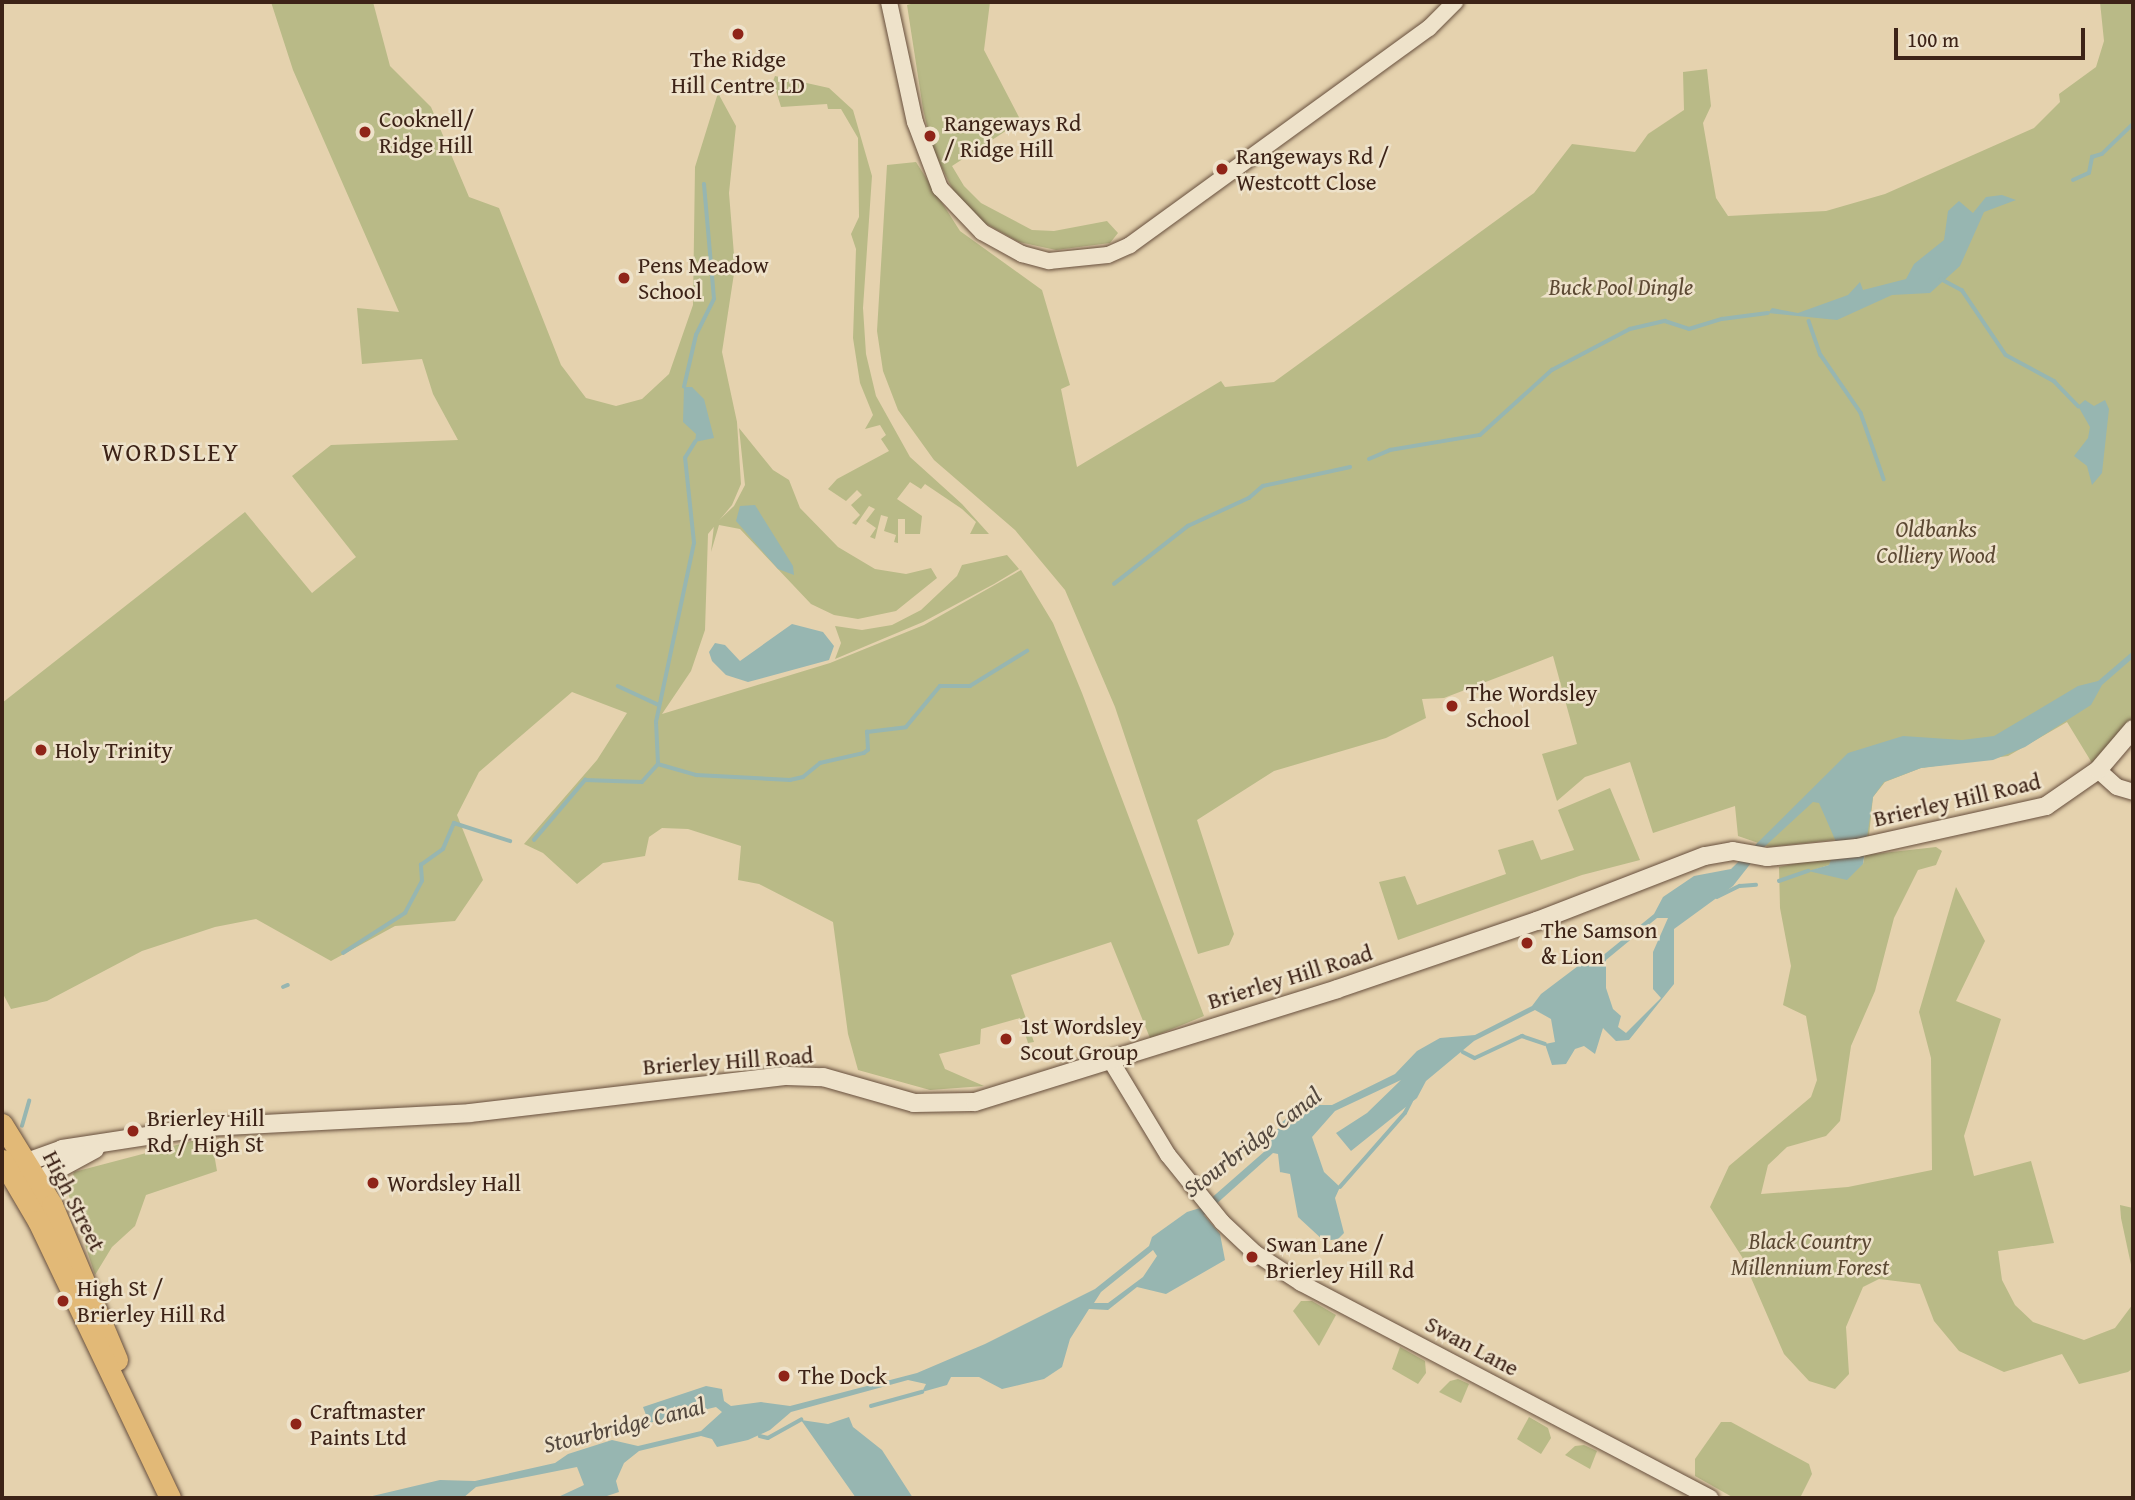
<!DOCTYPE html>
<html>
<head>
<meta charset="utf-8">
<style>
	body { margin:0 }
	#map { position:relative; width:2135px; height:1500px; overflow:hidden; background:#e5d2ae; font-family:"Gentium Book Plus",serif }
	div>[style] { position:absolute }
	.green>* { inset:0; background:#b9ba87 }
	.water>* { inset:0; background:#97b6b1 }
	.stream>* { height:3.5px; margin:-1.75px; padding:0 1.75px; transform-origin:1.75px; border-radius:1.75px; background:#97b6b1 }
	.roads { filter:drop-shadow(0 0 2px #674f3d) drop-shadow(0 0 2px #674f3d) }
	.tertiary>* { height:16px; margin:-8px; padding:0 8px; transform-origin:8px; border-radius:8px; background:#eee2ca }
	.secondary>* { height:18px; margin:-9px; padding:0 9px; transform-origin:9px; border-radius:9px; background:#eee2ca }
	.trunk>* { height:21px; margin:-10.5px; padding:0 10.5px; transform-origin:10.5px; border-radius:10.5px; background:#e2b977 }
	.dots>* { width:19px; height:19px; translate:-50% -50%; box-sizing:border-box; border:4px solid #eee2ca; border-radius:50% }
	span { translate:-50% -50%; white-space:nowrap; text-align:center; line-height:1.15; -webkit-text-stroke:5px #eee2ca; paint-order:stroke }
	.poi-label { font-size:23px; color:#3d2317 }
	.left { translate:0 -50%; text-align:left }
	.park-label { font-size:23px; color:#5c4933; font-style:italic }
	.street-label { font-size:23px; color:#3d2317 }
	.water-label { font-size:24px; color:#54483e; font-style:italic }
	.quarter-label { font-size:26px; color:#3d2317; letter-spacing:2px }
	.frame { position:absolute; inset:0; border:4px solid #3d2317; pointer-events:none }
	.scale { position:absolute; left:1894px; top:28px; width:191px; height:32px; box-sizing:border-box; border:4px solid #3d2317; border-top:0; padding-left:9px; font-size:21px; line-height:24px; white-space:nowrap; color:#3d2317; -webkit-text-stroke:5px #eee2ca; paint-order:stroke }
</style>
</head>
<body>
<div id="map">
	<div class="green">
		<div style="clip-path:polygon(271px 2px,373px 2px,390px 66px,431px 107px,469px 197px,499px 208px,561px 365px,586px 398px,616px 406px,642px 399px,669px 374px,693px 305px,695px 167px,718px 93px,736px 126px,729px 193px,735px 267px,722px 352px,737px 422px,741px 484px,732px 505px,708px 534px,705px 630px,691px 671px,662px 714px,830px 663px,924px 625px,1021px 570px,1053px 623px,1082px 693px,1204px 1016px,1150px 1038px,1111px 942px,1011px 975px,1034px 1042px,1028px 1043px,1020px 1018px,981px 1029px,980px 1044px,939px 1054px,945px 1069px,984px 1086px,930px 1090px,858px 1070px,848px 1034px,833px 922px,759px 884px,738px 880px,741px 846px,688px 829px,662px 828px,649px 837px,645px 856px,603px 863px,577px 884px,543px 853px,524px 844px,597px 760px,627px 713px,572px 692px,479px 772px,457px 815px,483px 880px,455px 921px,395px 926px,331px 961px,256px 919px,215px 927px,142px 951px,47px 1001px,11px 1009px,2px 992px,2px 703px,245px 512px,312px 593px,356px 557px,292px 476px,331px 445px,458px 440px,433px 394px,422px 359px,362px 364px,357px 308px,399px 312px,293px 70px)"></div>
		<div style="clip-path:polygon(918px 2px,990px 2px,984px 50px,1021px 121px,952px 166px,964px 186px,981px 203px,1032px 230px,1054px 231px,1107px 221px,1118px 233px,1110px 243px,1056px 250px,1019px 242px,983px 222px,956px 196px,932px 148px,923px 109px,907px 5px)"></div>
		<div style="clip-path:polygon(2100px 2px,2133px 2px,2133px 720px,2092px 763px,2067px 722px,2008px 756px,1921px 768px,1885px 782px,1873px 797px,1869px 836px,1770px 847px,1738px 836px,1735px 806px,1653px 833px,1630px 762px,1585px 777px,1557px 801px,1542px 754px,1577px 744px,1553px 656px,1444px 698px,1422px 699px,1426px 718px,1386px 738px,1274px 771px,1197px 820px,1234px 934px,1229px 945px,1198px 954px,1115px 707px,1065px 590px,1015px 530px,934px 460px,898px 410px,883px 371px,877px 331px,887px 165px,916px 162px,960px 231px,1042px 290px,1070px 385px,1061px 389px,1077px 467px,1221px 381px,1225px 387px,1274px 382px,1534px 193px,1572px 144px,1635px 152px,1648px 134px,1684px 110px,1683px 72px,1707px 69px,1711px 106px,1703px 123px,1716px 198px,1728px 216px,1826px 211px,1885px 194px,2034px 128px,2060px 102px,2059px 94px,2096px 67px,2104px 41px)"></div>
		<div style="clip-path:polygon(775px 76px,829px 88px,853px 110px,872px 176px,863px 308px,866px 354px,876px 396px,910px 457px,962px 504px,989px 534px,970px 534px,976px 522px,962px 509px,925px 484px,921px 489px,910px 482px,897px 499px,922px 516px,920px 534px,905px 534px,905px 519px,898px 519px,898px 543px,894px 542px,896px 535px,884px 531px,888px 517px,881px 515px,875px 539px,870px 537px,876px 528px,866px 521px,875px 509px,869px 506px,856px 525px,852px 523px,860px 515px,851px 505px,862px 495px,857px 490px,846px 501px,828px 489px,837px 479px,889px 451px,881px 439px,886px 435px,880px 425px,865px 429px,873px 415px,860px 383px,853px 338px,856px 249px,851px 234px,859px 217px,858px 138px,841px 109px,828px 109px,827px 104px,781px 107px,773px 81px)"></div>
		<div style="clip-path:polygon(739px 428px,773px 470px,789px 480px,800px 508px,838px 547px,875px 569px,906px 574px,931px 568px,937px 578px,896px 611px,858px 619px,834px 615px,811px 604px,740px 529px,719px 525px,711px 552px,714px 525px,734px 506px,745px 485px)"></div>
		<div style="clip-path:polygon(1007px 555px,1019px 569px,994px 584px,923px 622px,835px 659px,841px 643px,835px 626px,862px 630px,892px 625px,921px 610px,957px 576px,962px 565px)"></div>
		<div style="clip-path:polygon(1610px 788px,1640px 860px,1582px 875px,1398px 940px,1379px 882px,1405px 876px,1417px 905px,1506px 874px,1498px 850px,1533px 840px,1541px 860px,1574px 850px,1558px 810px)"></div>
		<div style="clip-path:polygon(1936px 847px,1942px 851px,1936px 865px,1918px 870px,1894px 918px,1875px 991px,1851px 1046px,1840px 1121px,1826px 1136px,1787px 1147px,1768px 1165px,1761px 1194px,1848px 1187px,1932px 1170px,1931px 1058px,1919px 1012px,1956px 887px,1985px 941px,1956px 1001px,2001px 1019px,1964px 1136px,1974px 1176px,2031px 1161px,2054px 1243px,1998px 1251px,2002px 1280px,2015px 1305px,2033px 1322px,2084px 1340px,2115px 1328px,2133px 1304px,2133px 1368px,2128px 1372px,2079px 1384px,2062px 1354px,2004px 1372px,1959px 1351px,1934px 1321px,1920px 1284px,1879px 1279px,1863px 1287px,1846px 1327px,1849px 1374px,1835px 1389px,1809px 1381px,1784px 1354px,1742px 1257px,1710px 1207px,1729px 1166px,1811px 1097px,1817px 1080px,1806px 1016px,1783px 1005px,1791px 966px,1780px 908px,1779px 867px,1836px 855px,1829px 865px,1810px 871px,1863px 864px,1865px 855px)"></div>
		<div style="clip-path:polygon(211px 1136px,217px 1171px,146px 1195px,135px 1226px,112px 1247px,95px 1275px,67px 1190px,74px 1172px)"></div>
		<div style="clip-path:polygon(2120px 1205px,2133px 1208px,2133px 1274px,2121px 1218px)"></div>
		<div style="clip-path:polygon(1301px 1301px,1312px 1301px,1336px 1315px,1319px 1346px,1293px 1311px)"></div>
		<div style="clip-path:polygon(1400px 1347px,1425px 1361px,1426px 1373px,1418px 1384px,1392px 1369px)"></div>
		<div style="clip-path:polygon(1458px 1379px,1469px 1384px,1461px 1403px,1439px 1392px,1450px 1381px)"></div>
		<div style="clip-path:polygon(1529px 1417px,1548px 1428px,1551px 1438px,1541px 1454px,1517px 1439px)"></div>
		<div style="clip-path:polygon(1721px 1422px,1731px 1422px,1809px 1464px,1812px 1474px,1800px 1498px,1734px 1498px,1695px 1476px,1695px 1459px)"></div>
		<div style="clip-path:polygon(1584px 1445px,1597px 1451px,1590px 1469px,1565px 1455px,1575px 1446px)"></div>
	</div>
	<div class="water">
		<div style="clip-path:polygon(2002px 195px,2016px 200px,1984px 212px,1960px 266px,1930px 293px,1892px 295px,1837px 320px,1768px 313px,1772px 308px,1798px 313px,1848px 295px,1860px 282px,1863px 290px,1906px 279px,1914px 264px,1944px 240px,1948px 211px,1959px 201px,1973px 213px,1986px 197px)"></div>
		<div style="clip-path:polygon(684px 387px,692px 387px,704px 399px,714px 438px,695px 442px,696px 434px,683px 422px)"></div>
		<div style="clip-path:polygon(2085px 400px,2094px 406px,2105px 400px,2109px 409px,2102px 473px,2092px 485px,2087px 466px,2074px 456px,2088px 438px,2090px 427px,2078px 406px)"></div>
		<div style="clip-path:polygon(755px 505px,793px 566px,794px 575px,778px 569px,736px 521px,740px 506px)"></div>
		<div style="clip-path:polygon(792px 624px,823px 632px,834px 646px,829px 660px,748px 682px,726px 675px,712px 661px,709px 652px,715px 643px,725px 645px,740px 661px)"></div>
		<div style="clip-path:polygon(evenodd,2133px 651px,2133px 658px,2102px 685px,2091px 705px,2025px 747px,1993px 760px,1921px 768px,1884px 782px,1873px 797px,1863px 864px,1847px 880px,1808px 871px,1829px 865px,1837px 844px,1819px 803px,1813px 802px,1762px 849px,1733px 886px,1674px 929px,1674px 984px,1629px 1040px,1616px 1041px,1603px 1028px,1595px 1054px,1584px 1046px,1575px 1049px,1566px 1064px,1552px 1065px,1545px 1044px,1555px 1042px,1551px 1019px,1535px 1010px,1474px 1041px,1426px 1081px,1417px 1098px,1351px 1151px,1336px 1133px,1367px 1113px,1401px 1080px,1335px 1111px,1312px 1137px,1324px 1172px,1340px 1187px,1335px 1198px,1344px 1233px,1338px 1239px,1324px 1241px,1298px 1217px,1290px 1174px,1280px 1172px,1278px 1154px,1273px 1153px,1204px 1215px,1220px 1234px,1225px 1260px,1166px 1294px,1137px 1287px,1108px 1310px,1089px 1309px,1070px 1339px,1062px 1367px,1044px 1379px,1002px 1389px,979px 1377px,951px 1377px,947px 1385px,922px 1392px,926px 1384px,908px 1380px,791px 1412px,770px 1430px,748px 1440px,717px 1447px,712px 1439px,701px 1436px,639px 1451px,624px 1463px,616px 1481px,619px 1492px,601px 1498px,556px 1498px,584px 1485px,577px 1467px,476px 1487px,463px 1498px,364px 1498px,440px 1480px,475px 1481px,555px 1463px,568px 1454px,612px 1440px,638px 1446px,701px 1431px,722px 1412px,716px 1407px,649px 1423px,643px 1407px,706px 1386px,722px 1389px,724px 1401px,731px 1406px,761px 1402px,790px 1406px,917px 1373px,985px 1344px,1095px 1289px,1149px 1246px,1152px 1237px,1187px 1212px,1200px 1208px,1265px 1151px,1281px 1123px,1292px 1114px,1315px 1105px,1332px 1105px,1395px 1074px,1417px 1051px,1440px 1038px,1475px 1035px,1532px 1006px,1541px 994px,1586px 960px,1601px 957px,1654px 914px,1663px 897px,1694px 876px,1731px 869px,1848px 753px,1903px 736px,1962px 740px,1994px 736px,2078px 686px,2098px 681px,2133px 651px,1657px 918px,1668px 918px,1653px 952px,1653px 989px,1661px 998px,1626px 1033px,1618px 1027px,1621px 1016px,1613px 1009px,1606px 988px,1606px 960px,1657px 918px,2133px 651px,1153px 1250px,1157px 1256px,1143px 1277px,1108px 1303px,1094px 1303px,1101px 1292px,1153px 1250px)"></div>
		<div style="clip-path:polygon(849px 1417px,853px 1427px,882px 1450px,913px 1498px,856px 1498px,801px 1420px,828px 1424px)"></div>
	</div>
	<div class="stream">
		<div style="left:2073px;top:180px;width:17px;rotate:-24deg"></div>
		<div style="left:2089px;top:173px;width:16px;rotate:-79deg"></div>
		<div style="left:2092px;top:157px;width:10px;rotate:-17deg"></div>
		<div style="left:2102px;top:154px;width:43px;rotate:-44.1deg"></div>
		<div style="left:1941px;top:279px;width:24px;rotate:28deg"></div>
		<div style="left:1962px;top:290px;width:78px;rotate:55.9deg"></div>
		<div style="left:2006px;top:355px;width:55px;rotate:28.4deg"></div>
		<div style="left:2054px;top:381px;width:35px;rotate:46deg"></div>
		<div style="left:1809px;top:321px;width:36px;rotate:71deg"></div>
		<div style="left:1821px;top:355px;width:70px;rotate:55.4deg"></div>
		<div style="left:1861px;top:413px;width:70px;rotate:70.8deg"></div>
		<div style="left:684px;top:387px;width:53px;rotate:-77deg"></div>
		<div style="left:696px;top:335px;width:40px;rotate:-63.4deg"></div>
		<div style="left:714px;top:299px;width:115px;rotate:-95deg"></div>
		<div style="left:1369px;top:459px;width:23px;rotate:-23deg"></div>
		<div style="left:1390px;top:450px;width:91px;rotate:-9.5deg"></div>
		<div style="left:1480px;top:435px;width:97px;rotate:-42.1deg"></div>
		<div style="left:1552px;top:370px;width:88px;rotate:-27.7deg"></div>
		<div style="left:1630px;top:329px;width:36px;rotate:-13deg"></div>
		<div style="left:1665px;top:321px;width:25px;rotate:18deg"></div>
		<div style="left:1689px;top:329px;width:34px;rotate:-17deg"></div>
		<div style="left:1722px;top:319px;width:46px;rotate:-7.4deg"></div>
		<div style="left:1114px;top:584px;width:94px;rotate:-38.1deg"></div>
		<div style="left:1188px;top:526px;width:67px;rotate:-24.7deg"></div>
		<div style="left:1249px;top:498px;width:18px;rotate:-41deg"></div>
		<div style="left:1263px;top:486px;width:89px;rotate:-12.3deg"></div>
		<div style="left:618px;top:686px;width:45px;rotate:24.9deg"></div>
		<div style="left:658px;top:764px;width:42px;rotate:-92.7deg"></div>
		<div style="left:656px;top:722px;width:183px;rotate:-78deg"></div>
		<div style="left:694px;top:543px;width:85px;rotate:-96deg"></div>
		<div style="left:685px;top:458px;width:19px;rotate:-58deg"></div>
		<div style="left:534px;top:840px;width:79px;rotate:-49.6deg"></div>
		<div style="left:585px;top:780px;width:57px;rotate:2deg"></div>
		<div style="left:642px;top:782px;width:24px;rotate:-48deg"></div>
		<div style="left:658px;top:764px;width:40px;rotate:16deg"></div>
		<div style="left:696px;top:775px;width:94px;rotate:3deg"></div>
		<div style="left:790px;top:780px;width:13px;rotate:-13deg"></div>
		<div style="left:803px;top:777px;width:22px;rotate:-39deg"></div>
		<div style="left:820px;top:763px;width:45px;rotate:-12.8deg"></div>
		<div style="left:864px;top:753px;width:5px;rotate:-37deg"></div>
		<div style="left:868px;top:750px;width:18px;rotate:-93deg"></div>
		<div style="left:867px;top:732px;width:39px;rotate:-7deg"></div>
		<div style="left:906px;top:727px;width:53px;rotate:-50.3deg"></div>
		<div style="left:940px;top:686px;width:30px"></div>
		<div style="left:970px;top:686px;width:67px;rotate:-31.6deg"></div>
		<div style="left:1779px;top:881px;width:31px;rotate:-19deg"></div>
		<div style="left:1717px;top:897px;width:25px;rotate:-26deg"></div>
		<div style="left:1740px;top:886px;width:16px;rotate:-4deg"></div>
		<div style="left:343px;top:953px;width:74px;rotate:-32.8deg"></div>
		<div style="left:405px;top:913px;width:36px;rotate:-62deg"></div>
		<div style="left:422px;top:881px;width:16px;rotate:-94deg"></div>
		<div style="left:421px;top:865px;width:27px;rotate:-36deg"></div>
		<div style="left:443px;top:849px;width:28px;rotate:-67deg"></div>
		<div style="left:454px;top:823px;width:59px;rotate:17.8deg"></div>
		<div style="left:283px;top:987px;width:5px;rotate:-22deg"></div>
		<div style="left:1463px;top:1052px;width:13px;rotate:27deg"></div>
		<div style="left:1475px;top:1058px;width:52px;rotate:-25.1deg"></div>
		<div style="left:1522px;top:1036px;width:24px;rotate:19deg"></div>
		<div style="left:22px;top:1126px;width:26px;rotate:-74deg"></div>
		<div style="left:1340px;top:1187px;width:98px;rotate:-48.7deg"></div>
		<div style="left:1405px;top:1113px;width:13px;rotate:-63deg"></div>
		<div style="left:871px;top:1406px;width:53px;rotate:-15.4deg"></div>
		<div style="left:760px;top:1436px;width:8px;rotate:14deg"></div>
		<div style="left:768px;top:1438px;width:38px;rotate:-29deg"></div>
	</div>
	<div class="roads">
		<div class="tertiary">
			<div style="left:889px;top:2px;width:123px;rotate:77.8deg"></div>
			<div style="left:915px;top:122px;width:71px;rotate:69.3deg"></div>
			<div style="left:940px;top:188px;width:61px;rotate:46.3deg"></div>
			<div style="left:982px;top:232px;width:46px;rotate:28.8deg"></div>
			<div style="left:1022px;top:254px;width:28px;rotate:15deg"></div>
			<div style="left:1049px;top:261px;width:59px;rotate:-5.8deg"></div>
			<div style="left:1108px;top:255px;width:24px;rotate:-24deg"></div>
			<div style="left:1130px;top:245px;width:369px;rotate:-36deg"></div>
			<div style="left:1429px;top:28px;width:37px;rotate:-45deg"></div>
			<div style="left:2098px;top:770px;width:25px;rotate:42deg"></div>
			<div style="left:2117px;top:787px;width:17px;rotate:17deg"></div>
			<div style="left:1111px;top:1061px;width:110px;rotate:58.8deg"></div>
			<div style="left:1168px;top:1155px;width:86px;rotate:51.1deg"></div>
			<div style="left:1222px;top:1222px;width:45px;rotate:43.2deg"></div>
			<div style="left:1255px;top:1253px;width:55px;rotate:33.1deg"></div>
			<div style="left:1301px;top:1283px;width:462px;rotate:27.7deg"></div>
		</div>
		<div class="secondary">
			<div style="left:19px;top:1174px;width:14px;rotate:-56deg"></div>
			<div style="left:27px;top:1162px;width:37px;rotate:-20deg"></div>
			<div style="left:62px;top:1149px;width:146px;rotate:-8.7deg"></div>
			<div style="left:206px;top:1127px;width:264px;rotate:-3deg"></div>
			<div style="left:470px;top:1113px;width:319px;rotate:-6.7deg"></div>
			<div style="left:787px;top:1076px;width:36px;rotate:2deg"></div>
			<div style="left:823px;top:1077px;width:95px;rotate:15.9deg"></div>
			<div style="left:914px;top:1103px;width:61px;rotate:-0.9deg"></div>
			<div style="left:975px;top:1102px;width:379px;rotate:-17.3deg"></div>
			<div style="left:1337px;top:989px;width:211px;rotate:-18.8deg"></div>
			<div style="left:1537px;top:921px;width:180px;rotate:-21.2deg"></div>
			<div style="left:1705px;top:856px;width:28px;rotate:-10deg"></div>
			<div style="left:1733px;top:851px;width:35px;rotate:10deg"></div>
			<div style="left:1767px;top:857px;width:90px;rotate:-5.7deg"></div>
			<div style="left:1857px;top:848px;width:194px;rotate:-12.5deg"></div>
			<div style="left:2046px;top:806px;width:63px;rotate:-34.7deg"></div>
			<div style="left:2098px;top:770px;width:54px;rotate:-49.5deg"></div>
			<div style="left:26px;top:1181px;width:12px;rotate:-5deg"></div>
			<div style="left:38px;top:1180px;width:65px;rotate:-28.5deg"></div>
		</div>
		<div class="trunk">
			<div style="left:2px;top:1124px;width:95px;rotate:58.3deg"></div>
			<div style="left:52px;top:1205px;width:168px;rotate:67.2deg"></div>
			<div style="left:2px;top:1160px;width:71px;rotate:59.5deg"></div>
			<div style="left:38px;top:1221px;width:307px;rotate:64.5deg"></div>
		</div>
	</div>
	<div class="dots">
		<div style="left:738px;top:34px;background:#8f2418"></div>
		<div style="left:365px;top:132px;background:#8f2418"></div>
		<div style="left:930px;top:136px;background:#8f2418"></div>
		<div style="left:1222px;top:169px;background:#8f2418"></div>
		<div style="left:624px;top:278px;background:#8f2418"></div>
		<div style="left:1452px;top:706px;background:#8f2418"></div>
		<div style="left:41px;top:750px;background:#8f2418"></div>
		<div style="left:1527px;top:943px;background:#8f2418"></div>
		<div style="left:1006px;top:1039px;background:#8f2418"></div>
		<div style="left:133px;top:1131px;background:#8f2418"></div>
		<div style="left:373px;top:1183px;background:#8f2418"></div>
		<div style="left:1252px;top:1257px;background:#8f2418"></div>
		<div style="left:63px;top:1301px;background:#8f2418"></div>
		<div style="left:784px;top:1376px;background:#8f2418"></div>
		<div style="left:296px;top:1424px;background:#8f2418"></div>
	</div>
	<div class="poi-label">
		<span style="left:738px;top:72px">The Ridge<br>Hill Centre LD</span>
		<span class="left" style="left:379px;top:132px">Cooknell/<br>Ridge Hill</span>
		<span class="left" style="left:944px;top:136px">Rangeways Rd<br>/ Ridge Hill</span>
		<span class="left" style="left:1236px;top:169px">Rangeways Rd /<br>Westcott Close</span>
		<span class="left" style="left:638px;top:278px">Pens Meadow<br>School</span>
		<span class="left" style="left:1466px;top:706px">The Wordsley<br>School</span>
		<span class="left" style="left:55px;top:750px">Holy Trinity</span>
		<span class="left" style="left:1541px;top:943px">The Samson<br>&amp; Lion</span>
		<span class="left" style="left:1020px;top:1039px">1st Wordsley<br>Scout Group</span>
		<span class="left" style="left:147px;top:1131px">Brierley Hill<br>Rd / High St</span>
		<span class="left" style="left:387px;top:1183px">Wordsley Hall</span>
		<span class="left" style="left:1266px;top:1257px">Swan Lane /<br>Brierley Hill Rd</span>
		<span class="left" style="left:77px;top:1301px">High St /<br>Brierley Hill Rd</span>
		<span class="left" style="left:798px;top:1376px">The Dock</span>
		<span class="left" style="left:310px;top:1424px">Craftmaster<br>Paints Ltd</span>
	</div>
	<div class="park-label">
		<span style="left:1621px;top:287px">Buck Pool Dingle</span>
		<span style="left:1936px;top:542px">Oldbanks<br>Colliery Wood</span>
		<span style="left:1810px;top:1254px">Black Country<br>Millennium Forest</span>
	</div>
	<div class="street-label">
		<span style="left:1957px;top:800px;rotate:-13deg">Brierley Hill Road</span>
		<span style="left:1290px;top:977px;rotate:-17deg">Brierley Hill Road</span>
		<span style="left:728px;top:1061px;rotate:-4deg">Brierley Hill Road</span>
		<span style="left:74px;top:1201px;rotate:63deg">High Street</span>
		<span style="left:1472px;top:1346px;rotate:28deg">Swan Lane</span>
	</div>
	<div class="water-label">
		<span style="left:1252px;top:1142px;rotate:-37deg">Stourbridge Canal</span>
		<span style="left:624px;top:1425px;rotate:-14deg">Stourbridge Canal</span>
	</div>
	<div class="quarter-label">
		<span style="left:171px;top:452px">WORDSLEY</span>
	</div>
	<div class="frame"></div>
	<div class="scale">100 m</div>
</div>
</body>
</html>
